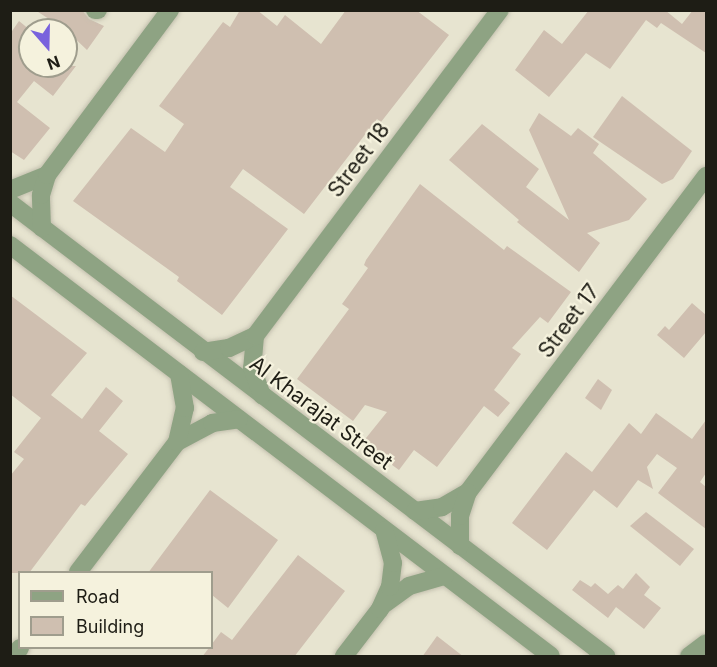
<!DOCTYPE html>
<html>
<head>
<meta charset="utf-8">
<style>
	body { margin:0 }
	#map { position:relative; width:717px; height:667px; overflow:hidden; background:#e7e4d0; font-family:Inter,sans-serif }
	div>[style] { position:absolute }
	.building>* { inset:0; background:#cfbfb0 }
	.roads { filter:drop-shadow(0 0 2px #c3c0ae) drop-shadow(0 0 2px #c3c0ae) }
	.minor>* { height:18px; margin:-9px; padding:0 9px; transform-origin:9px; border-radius:9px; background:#8ea383 }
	span { translate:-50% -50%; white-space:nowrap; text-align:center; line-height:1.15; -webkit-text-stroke:4.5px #f5f2dd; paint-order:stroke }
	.street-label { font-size:21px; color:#1e1d15 }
	.frame { position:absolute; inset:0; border:12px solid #1e1d15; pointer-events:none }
	.legend { position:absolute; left:18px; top:571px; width:195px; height:78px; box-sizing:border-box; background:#f5f2dd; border:2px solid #9f9d8d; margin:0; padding:8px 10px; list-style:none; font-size:18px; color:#1e1d15 }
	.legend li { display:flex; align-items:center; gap:12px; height:30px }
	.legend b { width:30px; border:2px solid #9f9d8d }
	.north { position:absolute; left:18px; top:18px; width:60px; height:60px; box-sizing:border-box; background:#f5f2dd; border:2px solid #9f9d8d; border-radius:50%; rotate:160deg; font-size:16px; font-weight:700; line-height:24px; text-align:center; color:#1e1d15 }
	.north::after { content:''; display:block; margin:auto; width:21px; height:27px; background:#7962dd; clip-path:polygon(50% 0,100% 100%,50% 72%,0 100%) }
</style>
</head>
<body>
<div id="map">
	<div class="building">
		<div style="clip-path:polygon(35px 10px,82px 10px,89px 19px,104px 26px,87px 50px,66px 30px)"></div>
		<div style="clip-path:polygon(240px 10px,257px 10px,277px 26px,285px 15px,321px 44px,346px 10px,416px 10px,449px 35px,381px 122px,377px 119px,304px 214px,243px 169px,230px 187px,288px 229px,222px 315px,177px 281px,179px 277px,73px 201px,131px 128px,165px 152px,184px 124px,159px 106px,223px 22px,230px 27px)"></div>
		<div style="clip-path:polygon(589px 10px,665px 10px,682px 24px,693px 10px,706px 10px,706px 53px,661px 23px,657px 28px,646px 20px,610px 69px,586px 53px,549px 97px,515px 70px,544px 30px,562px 44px)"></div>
		<div style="clip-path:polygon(19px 21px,30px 30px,30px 66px,76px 66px,53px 96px,34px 81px,17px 102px,50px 128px,24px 160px,10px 151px,10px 34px)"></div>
		<div style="clip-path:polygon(622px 96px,692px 151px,673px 179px,662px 184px,593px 137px)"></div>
		<div style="clip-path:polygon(539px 113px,571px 136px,578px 128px,599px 144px,593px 153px,647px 199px,629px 220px,587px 233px,600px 243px,579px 272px,517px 222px,519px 220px,449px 160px,482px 124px,539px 169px,526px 187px,569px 220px,529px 130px)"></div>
		<div style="clip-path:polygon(420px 184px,504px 250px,507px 246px,571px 292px,548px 323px,540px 317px,512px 348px,521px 354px,494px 390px,510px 403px,498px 417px,484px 406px,437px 467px,414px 450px,399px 470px,362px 443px,387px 412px,365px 405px,353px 421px,297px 379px,349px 309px,342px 304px,368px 268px,364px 265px,366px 260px)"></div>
		<div style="clip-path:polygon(10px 295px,87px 353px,51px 395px,82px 419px,106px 387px,123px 401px,99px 431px,128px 454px,85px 506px,81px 504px,29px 573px,10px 573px,10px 476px,24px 459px,14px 452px,41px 418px,10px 394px)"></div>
		<div style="clip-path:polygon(692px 303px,706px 315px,706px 332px,684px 358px,657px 335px,665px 326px,669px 330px)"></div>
		<div style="clip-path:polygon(598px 379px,612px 390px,601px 410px,585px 398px)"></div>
		<div style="clip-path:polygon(656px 413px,692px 439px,706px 420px,706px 473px,700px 482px,706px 487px,706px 529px,658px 493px,677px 468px,657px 454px,647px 467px,653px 489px,638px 480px,617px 508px,594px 490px,547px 550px,512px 523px,566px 452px,592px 472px,629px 423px,641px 434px)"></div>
		<div style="clip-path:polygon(210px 490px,278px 540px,228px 608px,212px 595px,212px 573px,148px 573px)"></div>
		<div style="clip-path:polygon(646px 512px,694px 549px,680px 566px,630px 526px)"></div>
		<div style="clip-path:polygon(298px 555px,345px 591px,294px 657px,202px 657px,221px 632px,232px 640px)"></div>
		<div style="clip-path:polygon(636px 573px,650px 587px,644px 595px,661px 608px,644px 629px,616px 607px,608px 618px,572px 590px,580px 580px,591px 587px,595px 583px,608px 594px,618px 585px,623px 589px)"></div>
		<div style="clip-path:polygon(437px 636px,464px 657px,422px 657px)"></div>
	</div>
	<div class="roads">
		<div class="minor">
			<div style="left:95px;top:10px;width:3px"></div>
			<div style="left:10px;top:190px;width:40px;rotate:-22deg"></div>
			<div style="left:10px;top:203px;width:749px;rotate:37.24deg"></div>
			<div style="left:42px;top:228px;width:33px;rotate:-92deg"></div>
			<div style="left:41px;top:195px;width:21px;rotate:-73deg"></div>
			<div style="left:47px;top:175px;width:206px;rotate:-53.3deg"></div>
			<div style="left:10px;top:245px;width:679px;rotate:37.22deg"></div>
			<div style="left:255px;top:336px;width:32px;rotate:95deg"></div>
			<div style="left:252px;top:368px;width:29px;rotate:70deg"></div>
			<div style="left:203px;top:352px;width:26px;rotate:-9deg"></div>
			<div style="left:229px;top:348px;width:29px;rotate:-25deg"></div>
			<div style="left:255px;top:336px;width:408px;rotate:-53.1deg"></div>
			<div style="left:177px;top:442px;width:40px;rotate:-28deg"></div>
			<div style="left:212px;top:423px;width:27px;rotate:-8deg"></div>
			<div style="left:415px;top:511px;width:27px;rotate:-8deg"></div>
			<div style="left:442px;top:507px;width:30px;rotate:-30deg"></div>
			<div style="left:468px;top:492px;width:396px;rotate:-53deg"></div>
			<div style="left:460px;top:546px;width:30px;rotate:-90deg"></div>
			<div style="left:460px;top:516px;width:25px;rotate:-72deg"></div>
			<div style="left:78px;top:572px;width:163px;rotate:-52.7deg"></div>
			<div style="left:177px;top:442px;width:35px;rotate:-77deg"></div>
			<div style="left:185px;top:408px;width:35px;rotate:-100deg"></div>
			<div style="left:383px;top:605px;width:32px;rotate:-36deg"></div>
			<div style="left:409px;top:586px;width:37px;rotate:-16deg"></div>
			<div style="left:14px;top:656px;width:10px;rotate:-53deg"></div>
			<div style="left:344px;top:656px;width:59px;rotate:-52.5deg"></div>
			<div style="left:380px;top:609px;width:24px;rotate:-66deg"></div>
			<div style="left:390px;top:587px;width:24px;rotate:-83deg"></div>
			<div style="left:393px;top:563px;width:34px;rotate:-105deg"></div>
			<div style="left:689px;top:656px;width:21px;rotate:-37deg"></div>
		</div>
	</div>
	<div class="street-label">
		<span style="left:359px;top:160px;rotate:-53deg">Street 18</span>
		<span style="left:569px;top:321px;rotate:-53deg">Street 17</span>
		<span style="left:321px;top:413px;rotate:37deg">Al Kharajat Street</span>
	</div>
	<div class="frame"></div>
	<ul class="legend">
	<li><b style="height:8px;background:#8ea383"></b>Road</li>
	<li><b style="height:16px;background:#cfbfb0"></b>Building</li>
	</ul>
	<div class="north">N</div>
</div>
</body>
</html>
